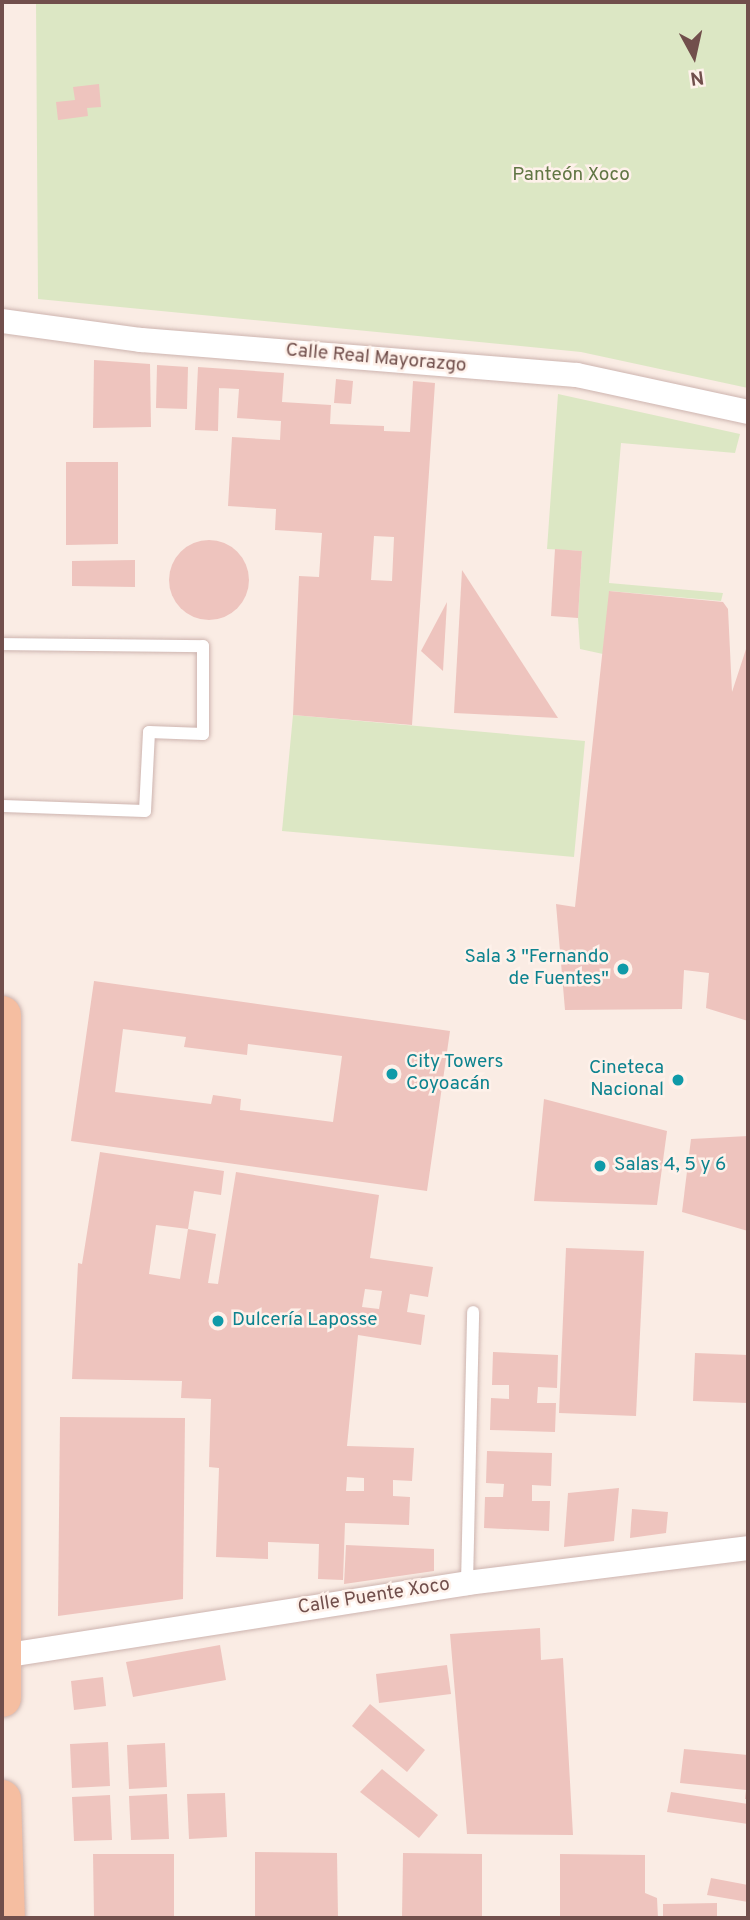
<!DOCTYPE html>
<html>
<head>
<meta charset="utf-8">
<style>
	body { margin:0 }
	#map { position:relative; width:750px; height:1920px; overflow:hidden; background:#faece4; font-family:Overpass,sans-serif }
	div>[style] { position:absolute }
	.green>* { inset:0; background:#dce7c4 }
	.building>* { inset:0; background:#eec4be }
	.round { border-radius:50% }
	.roads { filter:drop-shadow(0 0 2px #cdb4af) drop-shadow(0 0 2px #cdb4af) }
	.lane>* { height:12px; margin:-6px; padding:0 6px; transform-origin:6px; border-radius:6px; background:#fff }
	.street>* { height:24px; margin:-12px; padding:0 12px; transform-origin:12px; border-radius:12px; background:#fff }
	.primary>* { height:38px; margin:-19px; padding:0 19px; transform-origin:19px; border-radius:19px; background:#f5bea1 }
	.dots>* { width:19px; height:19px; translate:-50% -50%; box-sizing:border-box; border:4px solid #fef1ea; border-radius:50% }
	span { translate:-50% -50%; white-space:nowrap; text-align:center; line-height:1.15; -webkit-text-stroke:5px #fef1ea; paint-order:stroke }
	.park-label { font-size:19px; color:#617644 }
	.street-label { font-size:19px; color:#714f4c }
	.culture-label { font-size:19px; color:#0d838f }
	.right { translate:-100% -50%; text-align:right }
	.left { translate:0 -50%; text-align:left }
	.frame { position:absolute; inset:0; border:4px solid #714f4c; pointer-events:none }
	.north { position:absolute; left:659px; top:21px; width:70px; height:70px; -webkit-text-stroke:5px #fef1ea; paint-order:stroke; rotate:172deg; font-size:19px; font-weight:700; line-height:28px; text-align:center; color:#714f4c }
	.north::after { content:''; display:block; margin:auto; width:24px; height:32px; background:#714f4c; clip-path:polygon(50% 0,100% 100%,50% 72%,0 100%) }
</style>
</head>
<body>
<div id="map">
	<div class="green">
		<div style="clip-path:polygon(36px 2px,748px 2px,748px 388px,581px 352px,38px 299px)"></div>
		<div style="clip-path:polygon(558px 394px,740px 434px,735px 453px,621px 443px,609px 583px,723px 593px,721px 601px,610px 591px,603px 654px,580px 649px,578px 618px,582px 551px,547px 549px)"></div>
		<div style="clip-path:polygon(293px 715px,585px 741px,574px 857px,282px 831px)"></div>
	</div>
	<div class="building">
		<div style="clip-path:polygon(99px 84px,101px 107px,87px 108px,88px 116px,58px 120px,56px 102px,75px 100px,73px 87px)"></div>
		<div style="clip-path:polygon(94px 360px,150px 364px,151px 427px,93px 428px)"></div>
		<div style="clip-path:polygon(157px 365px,188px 367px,187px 409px,156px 408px)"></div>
		<div style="clip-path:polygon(evenodd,198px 367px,284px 373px,282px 402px,331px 405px,330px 424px,384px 426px,384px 431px,410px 432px,413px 381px,435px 383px,412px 725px,293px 715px,299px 576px,319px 577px,322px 533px,275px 530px,276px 509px,228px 506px,232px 437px,280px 440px,281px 421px,237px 418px,239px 389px,219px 388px,218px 431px,195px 430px,198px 367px,374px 536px,394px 537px,392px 581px,371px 580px,374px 536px)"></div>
		<div style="clip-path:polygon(336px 379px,353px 381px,351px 404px,334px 403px)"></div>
		<div style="clip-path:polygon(66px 462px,118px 462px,118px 544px,66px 545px)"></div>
		<div class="round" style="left:169px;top:540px;width:80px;height:80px"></div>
		<div style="clip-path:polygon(555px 549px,582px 551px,578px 618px,551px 616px)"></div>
		<div style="clip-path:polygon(135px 560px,135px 587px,72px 586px,72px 561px)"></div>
		<div style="clip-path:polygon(462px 570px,558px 718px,454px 713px)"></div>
		<div style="clip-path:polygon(609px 591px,723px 602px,728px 609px,732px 692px,748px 643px,748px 1021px,706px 1008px,709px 973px,684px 970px,682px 1009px,565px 1010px,556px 904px,575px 907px)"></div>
		<div style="clip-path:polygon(447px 602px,443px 671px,421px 651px)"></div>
		<div style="clip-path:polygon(evenodd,94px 981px,450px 1031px,427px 1191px,71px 1141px,94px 981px,123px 1029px,186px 1037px,184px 1047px,247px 1055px,248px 1044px,342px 1056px,333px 1122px,240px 1110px,241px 1099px,213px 1095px,211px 1104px,115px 1092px,123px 1029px)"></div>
		<div style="clip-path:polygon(544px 1099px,667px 1131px,657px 1205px,534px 1201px)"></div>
		<div style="clip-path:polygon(748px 1136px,748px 1231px,682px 1212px,691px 1139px)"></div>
		<div style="clip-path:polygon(evenodd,100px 1152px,224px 1171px,221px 1195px,194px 1191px,188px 1229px,156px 1225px,149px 1274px,180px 1279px,188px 1229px,216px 1234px,208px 1283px,218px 1284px,236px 1172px,379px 1195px,370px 1258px,433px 1267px,428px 1297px,410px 1294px,407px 1312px,425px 1315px,421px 1345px,358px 1335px,347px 1446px,414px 1448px,412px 1481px,393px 1480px,393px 1496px,410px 1497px,409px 1525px,345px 1523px,343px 1580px,318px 1579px,319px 1544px,268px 1542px,268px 1559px,216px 1557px,219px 1468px,209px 1467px,211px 1399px,181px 1398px,182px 1381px,72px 1379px,78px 1263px,82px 1264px,100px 1152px,365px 1289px,382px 1291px,379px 1309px,362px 1307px,365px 1289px,100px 1152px,347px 1477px,364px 1478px,364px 1491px,346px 1491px,347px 1477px)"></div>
		<div style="clip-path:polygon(566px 1248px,644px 1251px,636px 1416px,559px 1413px)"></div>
		<div style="clip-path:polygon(493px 1352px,558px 1355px,557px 1388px,538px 1387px,537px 1403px,556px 1403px,555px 1432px,490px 1430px,491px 1398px,509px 1399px,509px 1385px,492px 1385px)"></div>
		<div style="clip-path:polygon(695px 1353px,748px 1355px,748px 1403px,693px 1401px)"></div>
		<div style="clip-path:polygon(60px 1417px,185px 1418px,183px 1599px,58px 1616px)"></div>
		<div style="clip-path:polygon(487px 1451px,552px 1453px,551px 1486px,532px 1485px,532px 1501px,550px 1501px,549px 1531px,484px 1528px,485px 1497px,503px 1497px,504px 1484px,486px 1483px)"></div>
		<div style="clip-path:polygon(619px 1488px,614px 1541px,564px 1547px,568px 1493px)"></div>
		<div style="clip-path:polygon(632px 1509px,668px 1512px,666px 1533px,630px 1538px)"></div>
		<div style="clip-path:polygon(346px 1545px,434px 1549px,434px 1571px,344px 1584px)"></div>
		<div style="clip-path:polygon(540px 1628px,541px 1660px,563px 1658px,573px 1835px,467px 1834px,450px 1634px)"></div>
		<div style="clip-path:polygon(220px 1645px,226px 1680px,133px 1697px,126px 1662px)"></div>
		<div style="clip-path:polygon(447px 1665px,451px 1694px,379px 1703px,376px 1674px)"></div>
		<div style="clip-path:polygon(103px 1677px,106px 1706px,74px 1710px,71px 1681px)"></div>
		<div style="clip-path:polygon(370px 1704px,425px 1750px,407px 1772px,352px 1726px)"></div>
		<div style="clip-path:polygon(108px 1742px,110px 1786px,72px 1788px,70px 1744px)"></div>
		<div style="clip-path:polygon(165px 1743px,167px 1787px,129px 1789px,127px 1745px)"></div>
		<div style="clip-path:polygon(684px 1749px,748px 1755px,748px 1799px,745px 1799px,746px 1790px,680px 1783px)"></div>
		<div style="clip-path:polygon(382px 1769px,438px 1815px,419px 1838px,360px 1792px)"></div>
		<div style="clip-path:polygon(671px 1792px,748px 1804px,748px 1824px,667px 1812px)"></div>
		<div style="clip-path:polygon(225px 1793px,227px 1837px,189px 1839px,187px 1794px)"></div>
		<div style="clip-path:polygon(167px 1794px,169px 1839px,131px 1840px,129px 1796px)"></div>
		<div style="clip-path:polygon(110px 1795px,112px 1840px,74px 1841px,72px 1797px)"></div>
		<div style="clip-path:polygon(255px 1852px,337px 1853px,338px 1918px,255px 1918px)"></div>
		<div style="clip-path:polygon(403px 1853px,482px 1854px,482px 1918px,402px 1918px)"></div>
		<div style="clip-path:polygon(93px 1854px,174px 1854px,174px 1918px,94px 1918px)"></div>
		<div style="clip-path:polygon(560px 1854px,645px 1855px,645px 1893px,657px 1898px,658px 1918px,560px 1918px)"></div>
		<div style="clip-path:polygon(711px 1878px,748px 1885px,748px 1902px,707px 1895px)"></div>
		<div style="clip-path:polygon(717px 1903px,717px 1918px,663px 1918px,663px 1904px)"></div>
	</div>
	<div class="roads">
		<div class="lane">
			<div style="left:2px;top:644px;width:201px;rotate:0.6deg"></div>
			<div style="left:203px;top:646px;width:88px;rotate:90deg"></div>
			<div style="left:203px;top:734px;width:54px;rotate:-177.9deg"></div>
			<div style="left:149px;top:732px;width:79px;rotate:92.9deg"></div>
			<div style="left:145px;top:811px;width:143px;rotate:-178deg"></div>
			<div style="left:467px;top:1583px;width:271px;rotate:-88.7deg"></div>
		</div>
		<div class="street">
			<div style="left:2px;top:321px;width:140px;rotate:7.8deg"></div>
			<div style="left:141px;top:340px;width:437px;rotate:4.6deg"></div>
			<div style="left:577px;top:375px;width:175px;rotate:12.2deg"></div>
			<div style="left:2px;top:1656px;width:471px;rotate:-8.9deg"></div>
			<div style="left:467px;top:1583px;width:283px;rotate:-7.1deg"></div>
		</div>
		<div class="primary">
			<div style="left:2px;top:1015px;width:683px;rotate:90deg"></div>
			<div style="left:2px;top:1799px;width:119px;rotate:88.1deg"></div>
		</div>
	</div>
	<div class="dots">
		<div style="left:623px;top:969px;background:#0f9aa8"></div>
		<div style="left:392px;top:1074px;background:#0f9aa8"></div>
		<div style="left:678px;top:1080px;background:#0f9aa8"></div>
		<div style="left:600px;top:1166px;background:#0f9aa8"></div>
		<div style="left:218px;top:1321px;background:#0f9aa8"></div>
	</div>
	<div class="park-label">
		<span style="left:571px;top:176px">Panteón Xoco</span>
	</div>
	<div class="street-label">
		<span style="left:376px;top:359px;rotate:5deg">Calle Real Mayorazgo</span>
		<span style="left:374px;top:1597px;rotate:-9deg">Calle Puente Xoco</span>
	</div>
	<div class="culture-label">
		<span class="right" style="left:609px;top:969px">Sala 3 "Fernando<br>de Fuentes"</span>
		<span class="left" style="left:406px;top:1074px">City Towers<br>Coyoacán</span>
		<span class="right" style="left:664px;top:1080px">Cineteca<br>Nacional</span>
		<span class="left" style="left:614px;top:1166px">Salas 4, 5 y 6</span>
		<span class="left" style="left:232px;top:1321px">Dulcería Laposse</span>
	</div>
	<div class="frame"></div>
	<div class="north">N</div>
</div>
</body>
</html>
